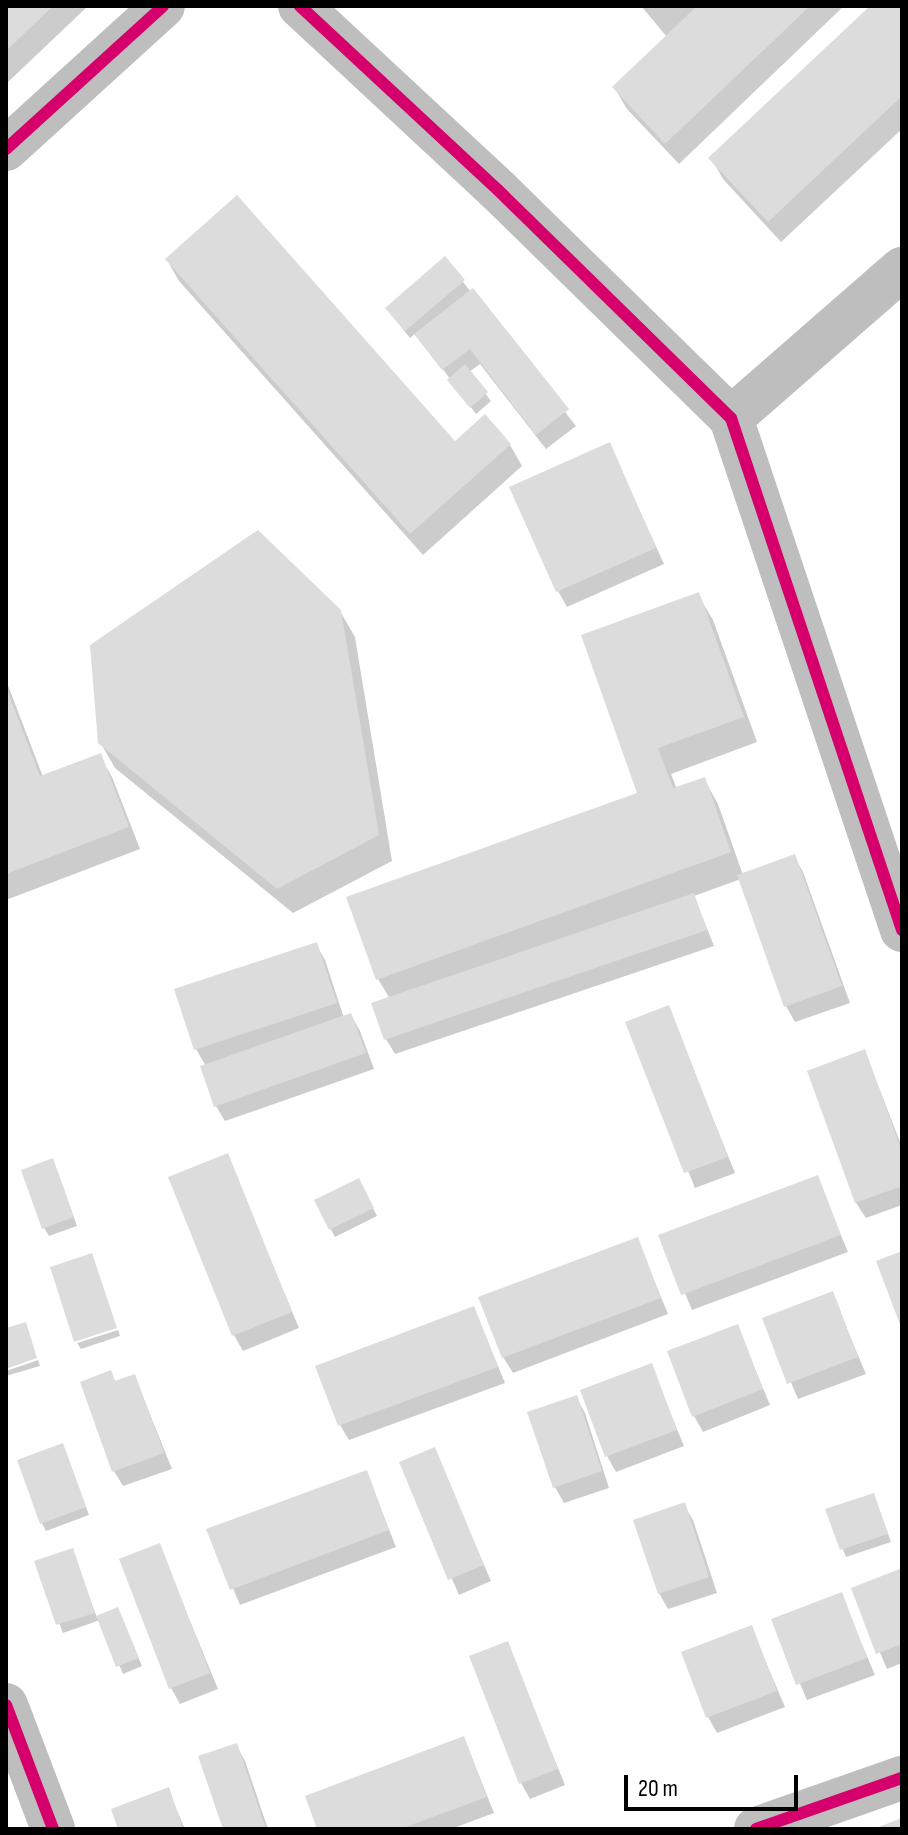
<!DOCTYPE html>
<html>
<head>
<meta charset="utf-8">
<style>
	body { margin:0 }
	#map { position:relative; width:908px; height:1835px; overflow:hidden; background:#fff; font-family:"Sofia Sans Condensed",sans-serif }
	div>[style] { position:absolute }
	.shadow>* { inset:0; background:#0003 }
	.building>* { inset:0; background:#dcdcdc }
	.street>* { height:44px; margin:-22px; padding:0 22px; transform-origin:22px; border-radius:22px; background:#bebebe }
	.cycleway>* { height:12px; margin:-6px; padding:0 6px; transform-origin:6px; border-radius:6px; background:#d6006c }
	span { translate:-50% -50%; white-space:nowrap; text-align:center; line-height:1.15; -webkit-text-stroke:7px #fff; paint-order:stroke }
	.frame { position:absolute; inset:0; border:8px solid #000; pointer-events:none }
	.scale { position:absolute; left:624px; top:1775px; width:174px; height:36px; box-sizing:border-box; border:4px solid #000; border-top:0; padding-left:10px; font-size:24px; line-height:28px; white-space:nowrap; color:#000; -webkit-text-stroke:6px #fff; paint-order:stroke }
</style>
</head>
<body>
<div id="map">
	<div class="shadow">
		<div style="clip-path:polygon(6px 6px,88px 6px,6px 84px)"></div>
		<div style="clip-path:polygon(641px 6px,844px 6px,679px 164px,627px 109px,614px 87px,667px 37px)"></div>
		<div style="clip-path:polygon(873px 6px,902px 6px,902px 129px,781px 242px,723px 179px,711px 158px)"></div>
		<div style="clip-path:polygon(445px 259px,576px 426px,546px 449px,480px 364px,469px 372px,491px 401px,476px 414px,416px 333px,410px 338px,387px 309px)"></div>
		<div style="clip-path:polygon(167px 260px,455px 444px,510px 445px,522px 466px,423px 555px,179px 281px)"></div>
		<div style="clip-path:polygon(609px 444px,664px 564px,567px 607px,558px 591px)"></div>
		<div style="clip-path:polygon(698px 595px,713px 620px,757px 742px,671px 774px,677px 789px,704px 779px,718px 804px,743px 875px,794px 856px,803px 872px,850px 1003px,795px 1022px,786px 1006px,741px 879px,694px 896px,714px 946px,395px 1054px,386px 1039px,390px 999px,378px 979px,349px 898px,640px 794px)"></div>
		<div style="clip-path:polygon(340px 611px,355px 637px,392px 861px,293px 913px,115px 768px,100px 742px)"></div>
		<div style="clip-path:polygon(6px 680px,43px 777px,100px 756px,112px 777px,140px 849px,6px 900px)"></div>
		<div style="clip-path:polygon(316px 944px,325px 960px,344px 1018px,351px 1015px,360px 1031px,374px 1069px,225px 1121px,216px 1106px,206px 1066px,196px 1049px)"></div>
		<div style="clip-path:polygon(668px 1007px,735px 1173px,695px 1188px,628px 1023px)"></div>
		<div style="clip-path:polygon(865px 1052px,902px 1147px,902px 1205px,866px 1218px,856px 1203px,810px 1072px)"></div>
		<div style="clip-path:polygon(227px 1156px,299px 1328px,243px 1351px,234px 1335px)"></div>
		<div style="clip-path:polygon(56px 1168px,77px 1226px,49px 1236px,44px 1228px)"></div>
		<div style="clip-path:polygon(817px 1178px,848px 1252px,692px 1310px,661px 1236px)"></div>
		<div style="clip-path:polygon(363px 1188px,377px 1216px,335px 1237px,316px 1201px)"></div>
		<div style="clip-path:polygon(637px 1239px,668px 1314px,513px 1373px,503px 1357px)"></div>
		<div style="clip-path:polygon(832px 1294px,866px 1374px,798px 1399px,764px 1319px)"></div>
		<div style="clip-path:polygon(474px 1308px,505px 1383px,349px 1440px,340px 1425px)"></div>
		<div style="clip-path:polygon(737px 1326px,770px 1405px,703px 1432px,694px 1416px)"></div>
		<div style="clip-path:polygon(118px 1330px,120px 1336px,81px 1349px,77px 1343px)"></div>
		<div style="clip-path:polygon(38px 1360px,40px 1366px,6px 1376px,6px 1371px)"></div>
		<div style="clip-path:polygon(651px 1366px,684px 1446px,616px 1472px,607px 1456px)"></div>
		<div style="clip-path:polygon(111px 1373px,116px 1383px,135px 1377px,172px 1469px,123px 1486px,114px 1471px)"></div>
		<div style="clip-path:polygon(576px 1397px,585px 1413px,609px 1488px,564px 1503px,555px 1487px)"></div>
		<div style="clip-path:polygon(434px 1450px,491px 1581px,459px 1595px,402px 1464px)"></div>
		<div style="clip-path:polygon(66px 1453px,89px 1515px,46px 1531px,42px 1523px)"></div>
		<div style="clip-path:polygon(366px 1472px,396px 1547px,240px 1605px,209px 1531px)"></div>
		<div style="clip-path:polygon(877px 1503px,891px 1542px,846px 1557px,828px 1510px)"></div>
		<div style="clip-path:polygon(684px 1505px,693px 1520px,717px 1593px,668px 1609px,659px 1593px)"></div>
		<div style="clip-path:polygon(159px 1546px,218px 1689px,180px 1704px,171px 1688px)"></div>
		<div style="clip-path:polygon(72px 1550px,97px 1618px,118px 1610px,142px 1666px,123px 1674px,100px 1620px,63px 1633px,36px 1562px)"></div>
		<div style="clip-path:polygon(902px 1571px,902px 1663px,887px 1669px,853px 1589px)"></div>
		<div style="clip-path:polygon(841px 1595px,875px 1675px,807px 1700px,773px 1620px)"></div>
		<div style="clip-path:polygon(751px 1627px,785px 1707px,717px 1733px,708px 1717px)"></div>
		<div style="clip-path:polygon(507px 1644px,565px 1785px,530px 1799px,521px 1783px)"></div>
		<div style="clip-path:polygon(464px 1738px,494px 1813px,451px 1829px,320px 1829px)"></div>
		<div style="clip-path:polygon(236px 1745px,245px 1761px,268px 1829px,225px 1829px)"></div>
		<div style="clip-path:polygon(168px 1790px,185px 1829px,120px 1829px)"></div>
	</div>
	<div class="building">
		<div style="clip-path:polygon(6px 6px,53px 6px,6px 51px)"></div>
		<div style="clip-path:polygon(697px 6px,810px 6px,665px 144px,612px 87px)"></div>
		<div style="clip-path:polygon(870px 6px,902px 6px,902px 96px,768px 222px,708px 158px)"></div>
		<div style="clip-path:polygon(237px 195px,455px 441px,485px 414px,511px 444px,410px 534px,165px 259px)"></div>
		<div style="clip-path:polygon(445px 256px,465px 280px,405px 331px,385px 308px)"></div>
		<div style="clip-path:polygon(473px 288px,569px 409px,536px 435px,470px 349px,442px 370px,414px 334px)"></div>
		<div style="clip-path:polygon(465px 364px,488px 392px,470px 408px,447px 380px)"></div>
		<div style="clip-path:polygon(610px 442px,656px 548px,556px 592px,509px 487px)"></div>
		<div style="clip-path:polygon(258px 530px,341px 610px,379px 835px,277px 889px,98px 743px,90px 645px)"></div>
		<div style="clip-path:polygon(699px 592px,744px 717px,658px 748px,673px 788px,705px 777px,731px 852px,376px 980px,346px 897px,637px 793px,581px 635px)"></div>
		<div style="clip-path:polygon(6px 687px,40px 776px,101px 753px,129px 827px,6px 874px)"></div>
		<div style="clip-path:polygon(795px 854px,842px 986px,784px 1007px,737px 875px)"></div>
		<div style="clip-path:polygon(694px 893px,707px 930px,384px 1040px,371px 1003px)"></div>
		<div style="clip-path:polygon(317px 942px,337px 1003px,194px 1050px,174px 989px)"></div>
		<div style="clip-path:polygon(669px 1005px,728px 1157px,684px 1173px,625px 1022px)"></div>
		<div style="clip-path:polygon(351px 1013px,366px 1053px,214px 1107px,200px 1066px)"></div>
		<div style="clip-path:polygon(865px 1049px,902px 1152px,902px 1186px,855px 1203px,807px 1071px)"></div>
		<div style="clip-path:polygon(228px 1153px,292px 1312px,232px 1336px,168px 1177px)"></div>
		<div style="clip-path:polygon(53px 1158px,74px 1217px,42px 1229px,21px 1170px)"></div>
		<div style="clip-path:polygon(818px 1175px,841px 1235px,681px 1295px,658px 1235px)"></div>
		<div style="clip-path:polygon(359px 1178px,374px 1208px,329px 1230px,314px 1200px)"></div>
		<div style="clip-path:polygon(638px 1237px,661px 1298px,502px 1358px,478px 1297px)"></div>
		<div style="clip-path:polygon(902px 1251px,902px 1330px,876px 1261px)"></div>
		<div style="clip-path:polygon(92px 1253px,117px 1328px,74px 1342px,50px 1267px)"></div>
		<div style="clip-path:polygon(833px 1291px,858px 1357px,787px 1384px,762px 1318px)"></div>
		<div style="clip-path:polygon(474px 1306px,498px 1367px,338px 1426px,315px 1366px)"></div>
		<div style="clip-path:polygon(26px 1322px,37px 1358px,6px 1369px,6px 1328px)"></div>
		<div style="clip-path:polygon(738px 1324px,763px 1389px,692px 1417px,667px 1351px)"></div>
		<div style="clip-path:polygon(652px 1363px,677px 1430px,605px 1457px,580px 1390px)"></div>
		<div style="clip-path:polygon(111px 1370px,115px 1381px,135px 1374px,164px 1453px,112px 1472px,80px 1382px)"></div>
		<div style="clip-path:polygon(577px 1395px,602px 1471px,553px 1488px,527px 1412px)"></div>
		<div style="clip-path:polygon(63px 1443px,86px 1507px,40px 1524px,17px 1460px)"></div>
		<div style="clip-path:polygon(435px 1447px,484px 1565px,448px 1580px,399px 1462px)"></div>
		<div style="clip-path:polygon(367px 1470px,389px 1530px,230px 1590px,206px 1529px)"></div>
		<div style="clip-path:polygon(874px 1493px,888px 1534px,840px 1550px,825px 1509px)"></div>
		<div style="clip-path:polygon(685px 1502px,709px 1577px,658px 1594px,633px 1520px)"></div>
		<div style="clip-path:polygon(160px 1543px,210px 1673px,169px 1689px,119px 1559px)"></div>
		<div style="clip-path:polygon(73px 1548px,95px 1613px,56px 1625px,34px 1561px)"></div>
		<div style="clip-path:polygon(902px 1568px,902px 1644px,876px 1654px,851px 1588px)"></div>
		<div style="clip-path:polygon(842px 1592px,867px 1658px,796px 1685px,771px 1619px)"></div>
		<div style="clip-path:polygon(118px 1607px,139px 1658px,116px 1667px,96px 1616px)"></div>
		<div style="clip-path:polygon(752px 1625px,777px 1691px,706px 1718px,681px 1652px)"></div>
		<div style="clip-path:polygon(508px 1641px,558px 1769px,519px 1784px,469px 1656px)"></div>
		<div style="clip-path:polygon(464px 1736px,487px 1797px,400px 1829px,317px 1829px,305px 1796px)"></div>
		<div style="clip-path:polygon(237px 1743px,266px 1829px,223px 1829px,198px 1756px)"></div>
		<div style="clip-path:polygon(169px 1787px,183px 1829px,118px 1829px,111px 1809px)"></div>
		<div style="clip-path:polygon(902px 1818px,902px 1829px,873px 1829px)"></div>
	</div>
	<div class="street">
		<div style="left:300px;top:6px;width:270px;rotate:42.9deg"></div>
		<div style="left:498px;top:190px;width:326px;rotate:44.4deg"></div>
		<div style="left:731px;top:418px;width:540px;rotate:71.53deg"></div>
		<div style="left:6px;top:149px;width:212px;rotate:-42.3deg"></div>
		<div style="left:731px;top:418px;width:227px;rotate:-41.1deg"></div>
		<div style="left:6px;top:1705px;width:133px;rotate:69.2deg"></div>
		<div style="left:756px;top:1829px;width:155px;rotate:-19.3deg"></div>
	</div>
	<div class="cycleway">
		<div style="left:300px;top:6px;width:270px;rotate:42.9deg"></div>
		<div style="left:498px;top:190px;width:326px;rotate:44.4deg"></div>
		<div style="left:731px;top:418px;width:540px;rotate:71.53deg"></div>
		<div style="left:6px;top:149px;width:212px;rotate:-42.3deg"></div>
		<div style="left:6px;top:1705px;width:133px;rotate:69.2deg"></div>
		<div style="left:756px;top:1829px;width:155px;rotate:-19.3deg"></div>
	</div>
	<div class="frame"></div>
	<div class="scale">20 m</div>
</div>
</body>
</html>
